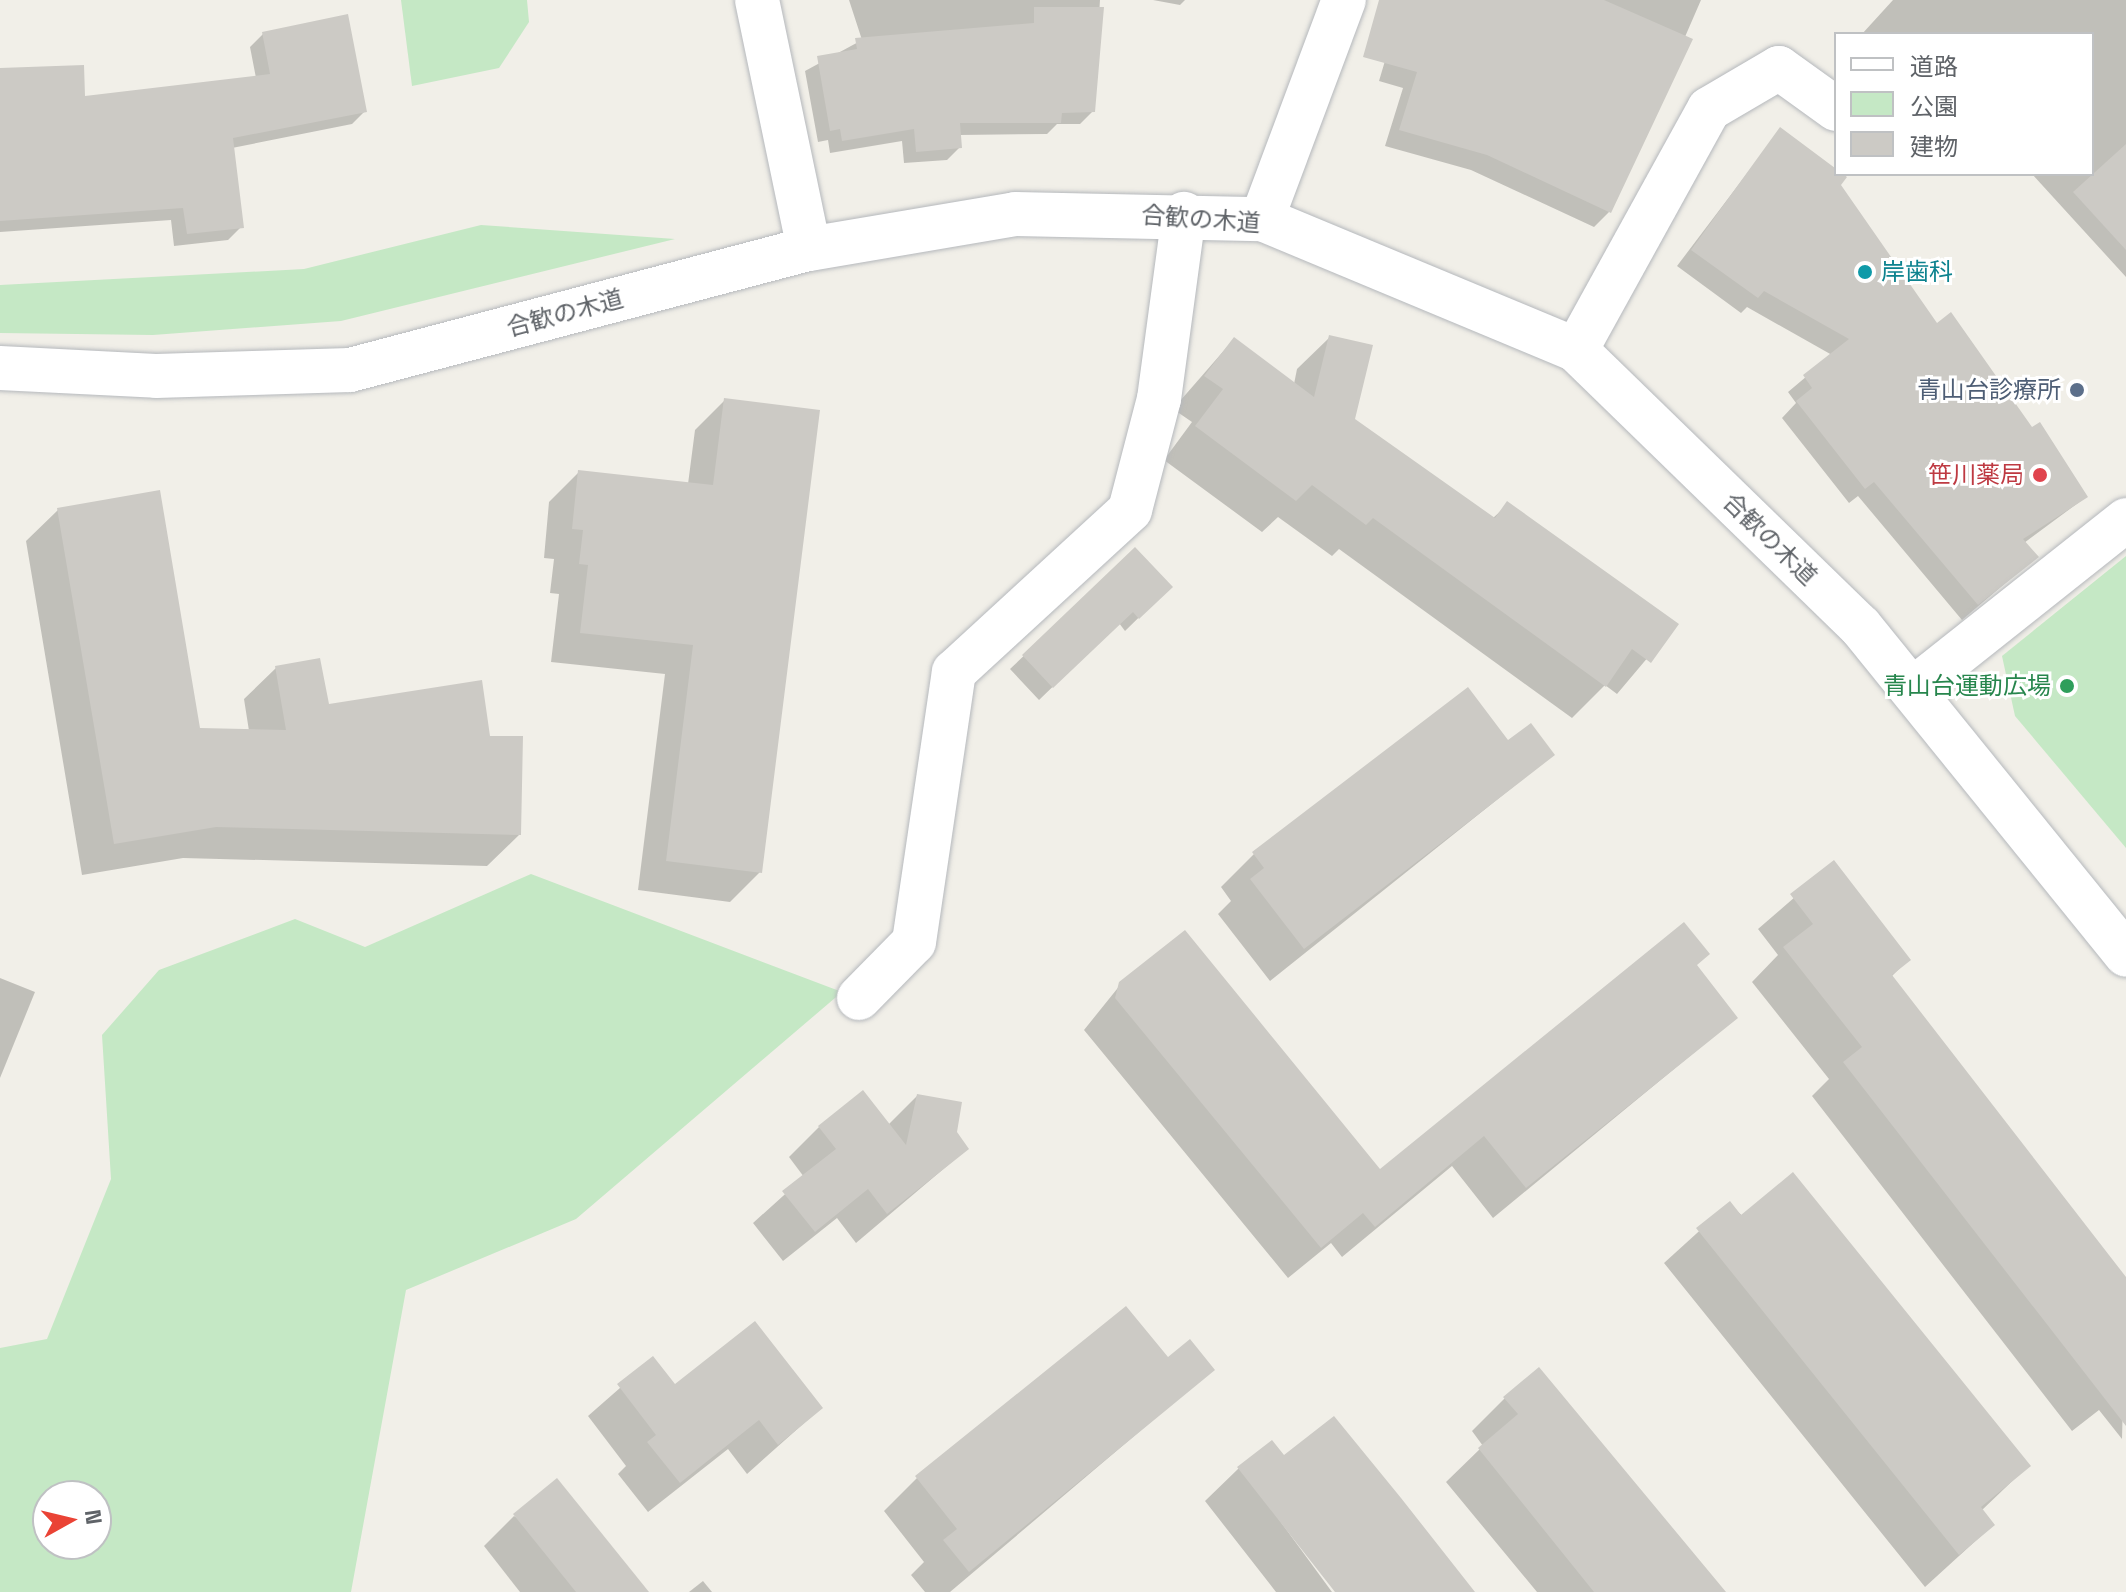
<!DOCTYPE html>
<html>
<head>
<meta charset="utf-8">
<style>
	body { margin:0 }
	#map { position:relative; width:2126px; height:1592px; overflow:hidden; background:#f1efe8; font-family:"Space Grotesk","Noto Sans JP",sans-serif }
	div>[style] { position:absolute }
	.green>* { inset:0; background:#c5e8c5 }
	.shadow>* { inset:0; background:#0003 }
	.building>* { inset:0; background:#cccac5 }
	.roads { filter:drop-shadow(0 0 2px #b5b8bc) drop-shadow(0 0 2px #b5b8bc) }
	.minor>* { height:44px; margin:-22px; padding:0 22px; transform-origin:22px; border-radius:22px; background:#fff }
	.tertiary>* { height:44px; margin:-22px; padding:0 22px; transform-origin:22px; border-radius:22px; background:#fff }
	.dots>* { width:22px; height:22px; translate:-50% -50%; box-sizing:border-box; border:4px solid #fff; border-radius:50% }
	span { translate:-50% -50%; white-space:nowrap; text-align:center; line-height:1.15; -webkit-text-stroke:6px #fff; paint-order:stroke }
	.street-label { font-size:24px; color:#5f6368 }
	.culture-label { font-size:24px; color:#0d838f }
	.left { translate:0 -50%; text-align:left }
	.service-label { font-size:24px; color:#4e5e75 }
	.right { translate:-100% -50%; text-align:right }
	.health-label { font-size:24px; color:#be3a42 }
	.leisure-label { font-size:24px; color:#27864d }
	.legend { position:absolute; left:1834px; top:32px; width:260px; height:144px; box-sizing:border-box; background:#fff; border:2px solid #bfc1c3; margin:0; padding:10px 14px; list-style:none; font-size:24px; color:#5f6368 }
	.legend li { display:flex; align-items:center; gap:16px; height:40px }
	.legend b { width:40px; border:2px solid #bfc1c3 }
	.north { position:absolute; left:32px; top:1480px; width:80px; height:80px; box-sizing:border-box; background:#fff; border:2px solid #bfc1c3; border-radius:50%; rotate:82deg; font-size:22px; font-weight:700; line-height:32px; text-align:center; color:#5f6368 }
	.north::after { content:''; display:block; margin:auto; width:28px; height:36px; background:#ea4335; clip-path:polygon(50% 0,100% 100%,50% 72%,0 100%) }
</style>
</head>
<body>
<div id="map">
	<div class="green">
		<div style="clip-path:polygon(401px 0,527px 0,529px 22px,499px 68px,412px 86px)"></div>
		<div style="clip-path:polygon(481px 225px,675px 239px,341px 321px,153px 335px,0 333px,0 285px,304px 269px)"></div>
		<div style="clip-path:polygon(2126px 556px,2126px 848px,2015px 716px,2002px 656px)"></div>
		<div style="clip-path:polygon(evenodd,531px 874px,842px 992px,576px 1219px,406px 1290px,351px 1592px,0 1592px,0 1348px,47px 1339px,111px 1179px,102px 1035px,159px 970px,295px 919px,365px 947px,531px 874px,48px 1496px,96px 1496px,96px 1544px,48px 1544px,48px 1496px)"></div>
	</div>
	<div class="shadow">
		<div style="clip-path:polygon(849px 0,1100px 0,1093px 111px,1080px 124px,1057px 124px,1047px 134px,959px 135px,960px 147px,947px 160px,904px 163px,902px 141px,830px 153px,828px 140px,818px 142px,805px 71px,862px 40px)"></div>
		<div style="clip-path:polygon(1153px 0,1185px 0,1180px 5px)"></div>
		<div style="clip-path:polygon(1403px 0,1701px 0,1609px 212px,1594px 227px,1471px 170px,1385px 146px,1403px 88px,1379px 81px)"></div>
		<div style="clip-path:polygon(1893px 0,2126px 0,2126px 277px,2032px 174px,2092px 174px,2092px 34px,1862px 34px)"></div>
		<div style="clip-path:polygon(263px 34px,365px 111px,352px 124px,232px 148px,241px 227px,228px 240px,174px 246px,171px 220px,0 232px,0 70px,83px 98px,256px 78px,250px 47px)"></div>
		<div style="clip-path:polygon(1780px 130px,1838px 185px,1936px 325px,2086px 497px,2024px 543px,2036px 557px,1962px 620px,1858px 496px,1849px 503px,1782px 418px,1796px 403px,1788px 392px,1832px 355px,1747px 307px,1741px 313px,1677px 266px)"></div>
		<div style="clip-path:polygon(1330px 337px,1353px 419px,1492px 519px,1508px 504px,1676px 624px,1617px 694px,1605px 685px,1572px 718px,1339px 549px,1332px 556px,1278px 517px,1262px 532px,1164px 460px,1192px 422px,1173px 409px,1234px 339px,1294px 384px,1297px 369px)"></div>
		<div style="clip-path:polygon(725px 400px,760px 872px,730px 902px,638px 890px,665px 674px,551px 662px,559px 594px,550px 593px,554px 559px,544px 558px,549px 502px,579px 472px,688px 484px,695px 430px)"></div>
		<div style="clip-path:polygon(58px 510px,198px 730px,249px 731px,244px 699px,276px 668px,327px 706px,488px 738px,519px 835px,487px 866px,183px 858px,82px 875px,26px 541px)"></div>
		<div style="clip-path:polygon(1135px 550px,1170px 587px,1125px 631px,1119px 623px,1039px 700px,1010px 669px)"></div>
		<div style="clip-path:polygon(1508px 743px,1553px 755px,1270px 981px,1218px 914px,1231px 901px,1221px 887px,1254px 854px)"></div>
		<div style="clip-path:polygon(1834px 863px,1908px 960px,1891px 977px,2126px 1280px,2122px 1439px,2099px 1410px,2072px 1431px,1812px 1096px,1829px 1079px,1752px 982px,1778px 955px,1758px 929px)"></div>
		<div style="clip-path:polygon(1695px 967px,1736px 1018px,1493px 1218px,1452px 1166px,1342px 1257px,1331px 1243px,1288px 1278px,1084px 1030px,1121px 984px,1379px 1172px)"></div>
		<div style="clip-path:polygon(0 978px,35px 992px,0 1078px)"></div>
		<div style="clip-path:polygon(917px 1096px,967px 1149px,856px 1243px,837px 1218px,783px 1261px,753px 1223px,804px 1177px,789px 1157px,819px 1127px,888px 1125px)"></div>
		<div style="clip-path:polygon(1729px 1204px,2028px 1466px,1981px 1511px,1993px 1525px,1925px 1587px,1664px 1263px)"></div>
		<div style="clip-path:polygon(653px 1359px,675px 1387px,821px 1408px,747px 1474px,728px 1449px,648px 1512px,618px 1474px,626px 1466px,588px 1416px)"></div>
		<div style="clip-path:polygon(1167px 1360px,1212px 1370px,950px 1592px,925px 1592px,911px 1575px,924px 1562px,884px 1511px,917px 1478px)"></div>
		<div style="clip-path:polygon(1505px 1398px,1724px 1592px,1537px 1592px,1446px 1482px,1483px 1446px,1472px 1431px)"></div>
		<div style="clip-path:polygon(1283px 1458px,1472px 1592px,1337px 1592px,1253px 1484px,1332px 1592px,1276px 1592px,1205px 1501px,1239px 1468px)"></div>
		<div style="clip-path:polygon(514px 1516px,647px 1592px,520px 1592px,484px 1546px)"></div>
		<div style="clip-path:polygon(703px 1581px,712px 1592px,689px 1592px)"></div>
	</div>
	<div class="building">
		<div style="clip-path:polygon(1379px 0,1604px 0,1693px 39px,1611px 213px,1487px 155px,1399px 130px,1417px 72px,1363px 57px)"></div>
		<div style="clip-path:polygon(1034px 7px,1104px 7px,1095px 112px,1062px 113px,1061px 123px,960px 123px,962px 148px,916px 152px,914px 129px,842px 141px,840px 129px,830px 131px,817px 56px,857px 49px,855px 38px,1034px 23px)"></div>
		<div style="clip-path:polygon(348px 14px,367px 112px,233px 138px,244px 228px,187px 234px,183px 208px,0 221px,0 68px,84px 65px,85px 96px,270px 74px,262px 32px)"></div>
		<div style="clip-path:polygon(1780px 127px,1847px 177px,1841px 185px,1937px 323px,1951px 312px,2032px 427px,2040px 422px,2088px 497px,2023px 539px,2039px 557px,1978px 605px,1874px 482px,1865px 489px,1796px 401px,1812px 388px,1803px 375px,1849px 339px,1764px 291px,1758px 298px,1691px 250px)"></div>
		<div style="clip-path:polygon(2126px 144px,2126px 250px,2073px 192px)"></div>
		<div style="clip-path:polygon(1329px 335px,1373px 345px,1355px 419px,1495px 518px,1507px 501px,1679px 624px,1651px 663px,1632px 649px,1606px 687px,1373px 518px,1366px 525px,1312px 485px,1296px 501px,1195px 426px,1223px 389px,1204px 376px,1234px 337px,1314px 397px)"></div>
		<div style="clip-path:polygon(724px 398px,820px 410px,762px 873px,666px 861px,693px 645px,580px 633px,588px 565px,579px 564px,583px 530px,572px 529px,578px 470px,713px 485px)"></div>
		<div style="clip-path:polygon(160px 490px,200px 728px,286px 730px,275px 666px,320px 658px,329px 704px,482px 680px,490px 736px,523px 736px,521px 835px,216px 827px,114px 844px,57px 508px)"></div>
		<div style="clip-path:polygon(1135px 547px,1173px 587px,1139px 619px,1133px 612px,1053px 688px,1022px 655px)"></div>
		<div style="clip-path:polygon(1468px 687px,1508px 740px,1531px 723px,1555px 755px,1304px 949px,1250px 879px,1264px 868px,1252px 852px)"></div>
		<div style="clip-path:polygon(1834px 860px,1911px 960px,1892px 975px,2126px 1277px,2126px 1426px,1843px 1062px,1862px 1047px,1783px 947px,1813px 924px,1790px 894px)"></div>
		<div style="clip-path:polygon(1684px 922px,1710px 954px,1697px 965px,1738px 1018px,1526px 1188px,1484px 1136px,1375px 1227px,1363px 1213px,1321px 1248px,1115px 998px,1119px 982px,1185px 930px,1380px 1169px)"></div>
		<div style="clip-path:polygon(863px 1090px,906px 1145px,917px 1094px,962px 1102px,957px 1132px,969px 1149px,887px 1214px,868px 1189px,815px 1232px,782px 1191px,836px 1149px,818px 1126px)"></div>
		<div style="clip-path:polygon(1793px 1172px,2031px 1466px,1981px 1507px,1995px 1525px,1959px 1555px,1696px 1228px,1730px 1201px,1741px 1215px)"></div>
		<div style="clip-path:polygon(1126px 1306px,1168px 1357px,1190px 1339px,1215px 1370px,969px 1572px,943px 1540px,957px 1529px,915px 1476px)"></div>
		<div style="clip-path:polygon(755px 1321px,823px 1408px,778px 1445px,759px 1420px,680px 1483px,647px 1442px,656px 1435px,617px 1384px,653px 1356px,675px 1384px)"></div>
		<div style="clip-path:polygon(1539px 1367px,1726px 1592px,1594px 1592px,1478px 1448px,1518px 1414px,1503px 1397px)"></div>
		<div style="clip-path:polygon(1334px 1416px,1401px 1498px,1475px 1592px,1335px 1592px,1237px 1467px,1272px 1440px,1284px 1455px)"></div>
		<div style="clip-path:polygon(557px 1478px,599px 1530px,649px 1592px,576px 1592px,513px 1514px)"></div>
	</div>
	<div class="roads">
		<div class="minor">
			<div style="left:757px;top:0;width:254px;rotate:78.2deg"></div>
			<div style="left:1262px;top:219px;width:234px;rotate:-69.5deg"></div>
			<div style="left:1576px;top:350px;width:275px;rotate:-61.1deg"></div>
			<div style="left:1709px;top:109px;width:81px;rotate:-30.4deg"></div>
			<div style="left:1779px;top:68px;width:70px;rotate:35.7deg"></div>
			<div style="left:1913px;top:689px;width:272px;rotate:-38.4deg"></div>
			<div style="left:859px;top:998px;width:78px;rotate:-45.5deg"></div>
			<div style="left:914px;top:942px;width:273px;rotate:-81.6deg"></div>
			<div style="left:954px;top:672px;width:239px;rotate:-42.6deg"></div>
			<div style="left:1130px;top:510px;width:115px;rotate:-75.4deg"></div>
			<div style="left:1159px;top:399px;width:187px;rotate:-82.3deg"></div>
		</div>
		<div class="tertiary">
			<div style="left:0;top:368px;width:156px;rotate:2.9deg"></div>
			<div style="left:156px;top:376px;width:194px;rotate:-1.8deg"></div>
			<div style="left:350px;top:370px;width:475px;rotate:-14.8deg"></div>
			<div style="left:809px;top:249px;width:209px;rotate:-9.6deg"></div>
			<div style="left:1015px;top:214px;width:247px;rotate:1.2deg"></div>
			<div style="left:1262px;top:219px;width:340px;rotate:22.6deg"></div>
			<div style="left:1576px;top:350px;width:396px;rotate:44.2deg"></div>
			<div style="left:1860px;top:626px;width:423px;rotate:51deg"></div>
		</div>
	</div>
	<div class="dots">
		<div style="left:1865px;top:272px;background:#0f9aa8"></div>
		<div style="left:2077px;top:390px;background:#5c6f8a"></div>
		<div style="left:2040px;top:475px;background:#e0444e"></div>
		<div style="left:2067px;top:686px;background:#2e9e5b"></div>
	</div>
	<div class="street-label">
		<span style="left:1201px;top:219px;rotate:4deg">合歓の木道</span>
		<span style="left:565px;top:313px;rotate:-15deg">合歓の木道</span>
		<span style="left:1770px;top:539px;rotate:44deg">合歓の木道</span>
	</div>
	<div class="culture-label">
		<span class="left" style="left:1881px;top:272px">岸歯科</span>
	</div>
	<div class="service-label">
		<span class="right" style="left:2061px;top:390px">青山台診療所</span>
	</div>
	<div class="health-label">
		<span class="right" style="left:2024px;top:475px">笹川薬局</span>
	</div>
	<div class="leisure-label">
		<span class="right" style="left:2051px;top:686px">青山台運動広場</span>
	</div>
	<ul class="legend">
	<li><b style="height:10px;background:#fff"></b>道路</li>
	<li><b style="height:22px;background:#c5e8c5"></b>公園</li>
	<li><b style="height:22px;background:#cccac5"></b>建物</li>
	</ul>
	<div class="north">N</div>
</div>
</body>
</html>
